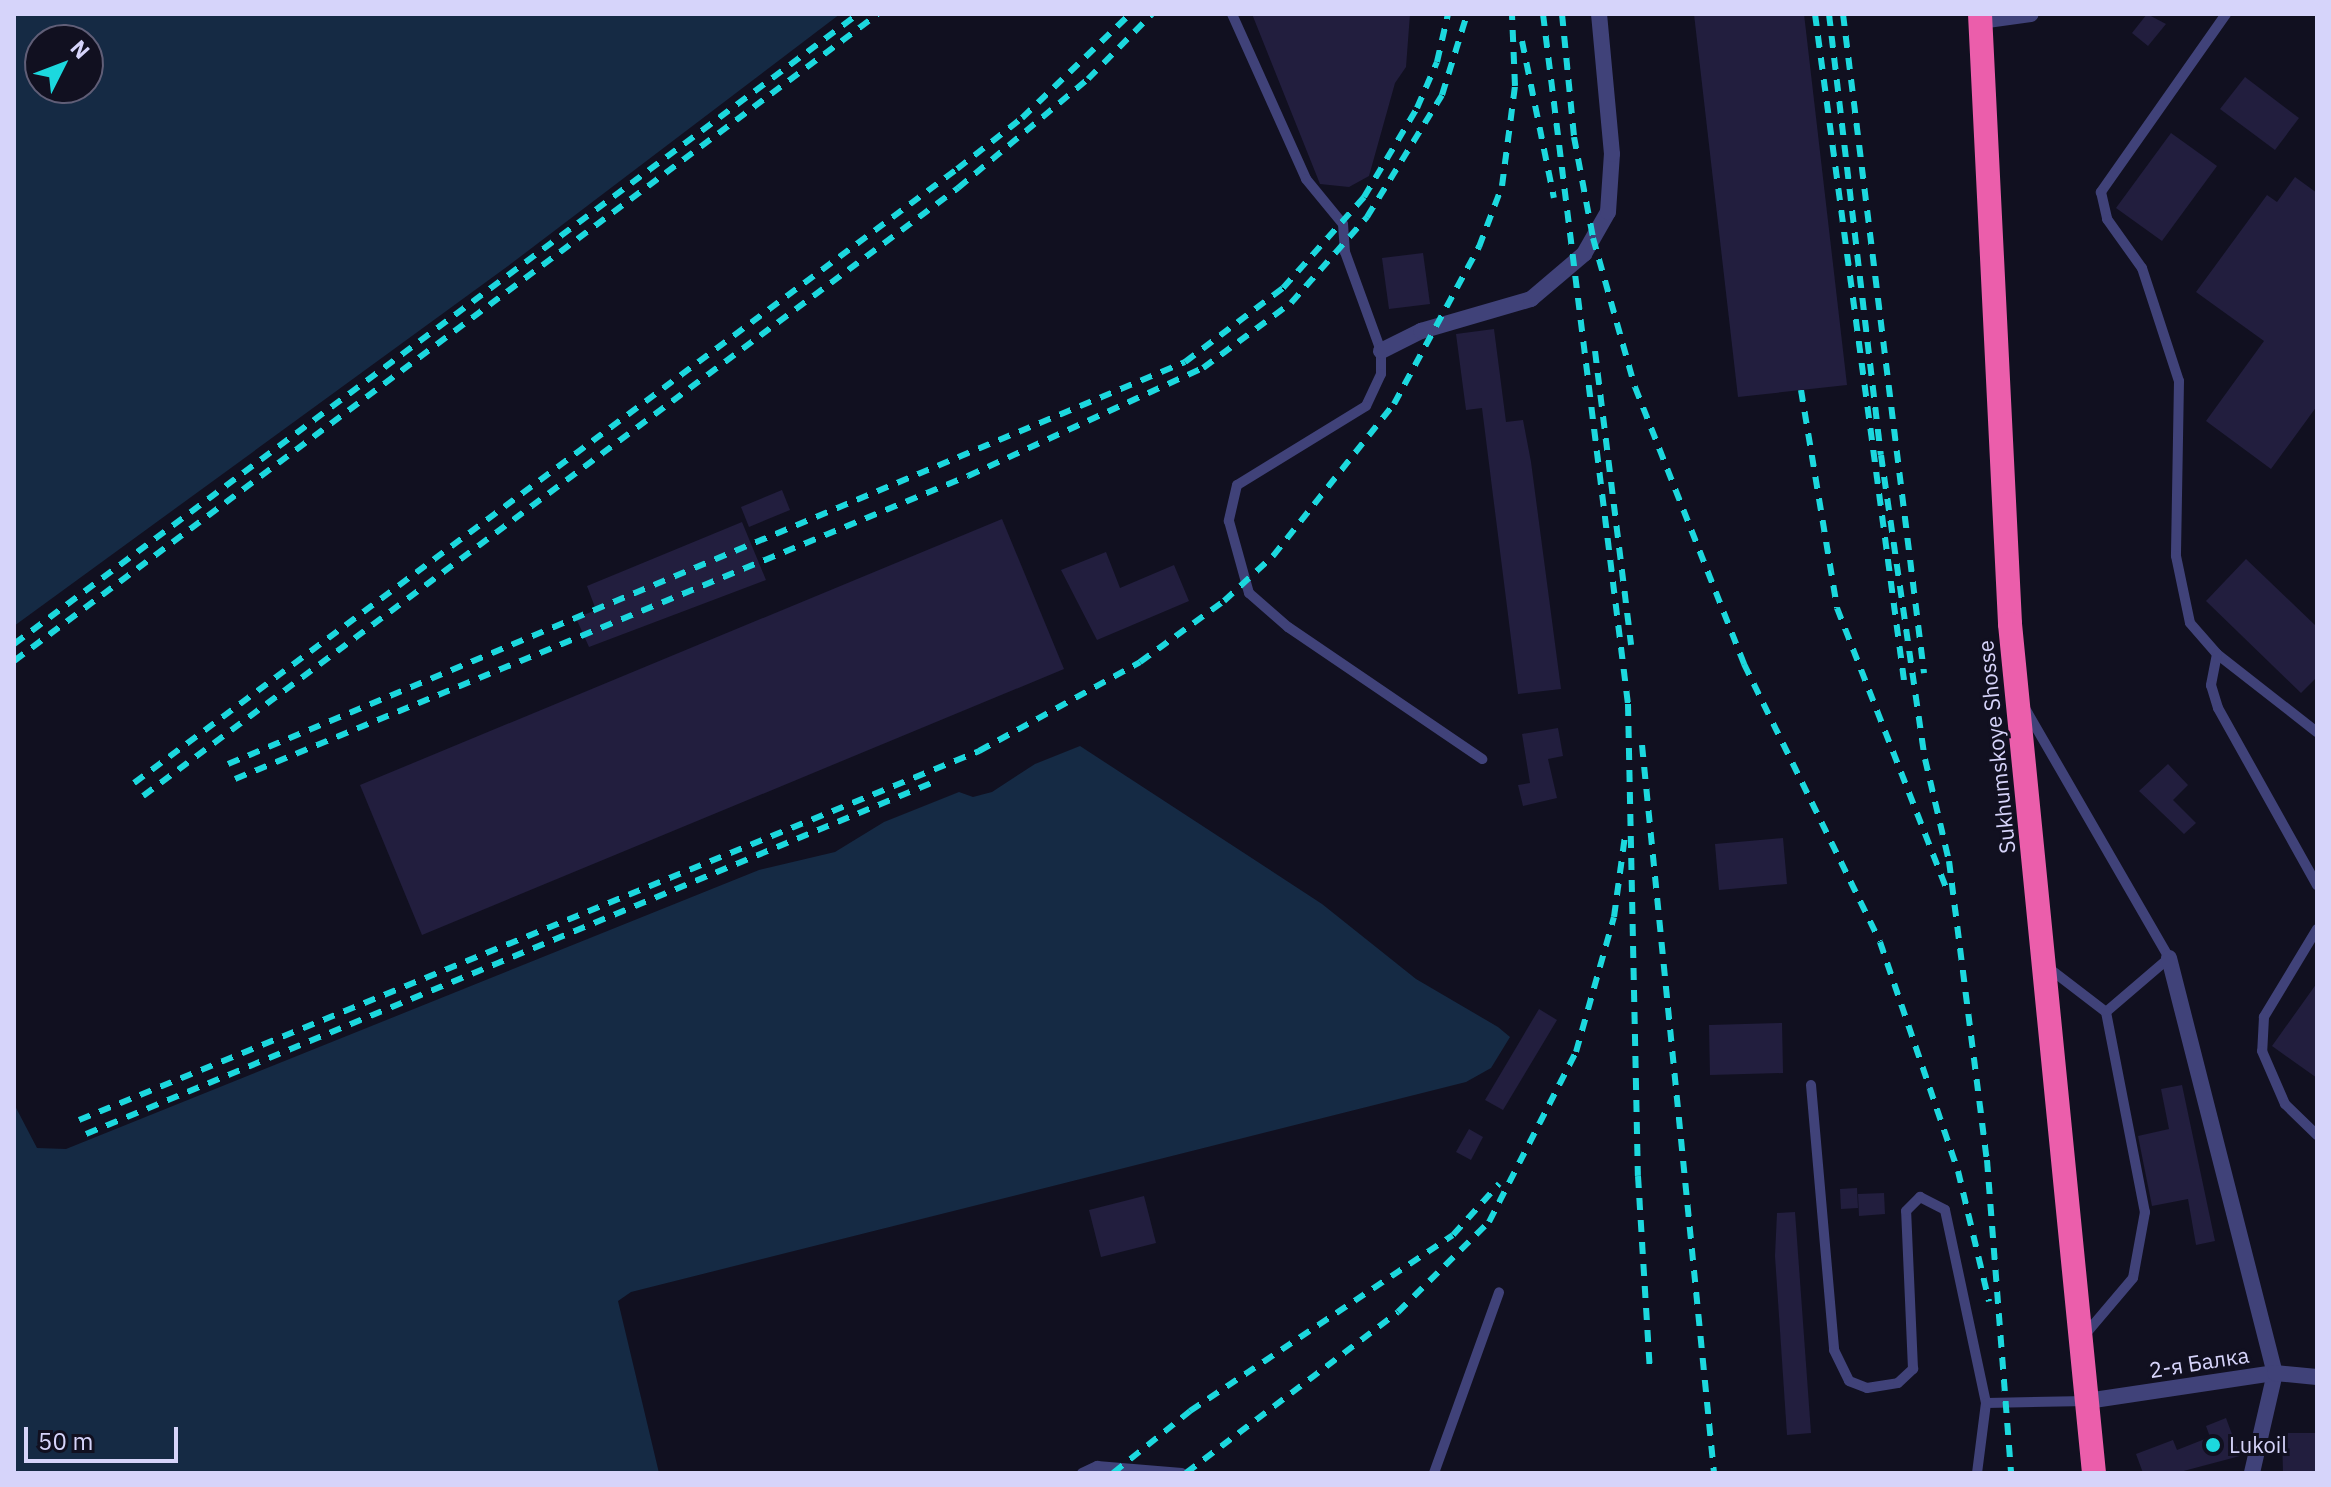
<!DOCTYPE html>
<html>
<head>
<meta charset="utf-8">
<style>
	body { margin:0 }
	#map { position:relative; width:2331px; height:1487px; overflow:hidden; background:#111020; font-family:"IBM Plex Sans",sans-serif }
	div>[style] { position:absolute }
	.water>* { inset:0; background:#152a44 }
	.building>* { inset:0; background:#221e3e }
	.lane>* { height:10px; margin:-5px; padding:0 5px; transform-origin:5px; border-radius:5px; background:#404279 }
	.street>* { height:16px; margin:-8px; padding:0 8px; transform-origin:8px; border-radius:8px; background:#404279 }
	.highway>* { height:24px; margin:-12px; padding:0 12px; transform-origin:12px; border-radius:12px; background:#eb5eab }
	.rail>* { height:6px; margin-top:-3px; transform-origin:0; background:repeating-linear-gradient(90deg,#1cd8de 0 12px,transparent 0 22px) }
	.dots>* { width:22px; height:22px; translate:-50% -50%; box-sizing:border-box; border:4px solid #111020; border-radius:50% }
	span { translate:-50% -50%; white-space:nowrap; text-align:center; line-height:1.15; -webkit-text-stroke:6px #111020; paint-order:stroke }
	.street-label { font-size:22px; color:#d6d4fa }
	.poi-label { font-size:22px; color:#d6d4fa }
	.left { translate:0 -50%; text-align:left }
	.frame { position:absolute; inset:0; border:16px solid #d6d4fa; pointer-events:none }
	.north { position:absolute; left:24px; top:24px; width:80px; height:80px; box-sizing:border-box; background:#111020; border:2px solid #605e77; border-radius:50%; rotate:48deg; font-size:22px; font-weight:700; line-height:32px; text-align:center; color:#d6d4fa }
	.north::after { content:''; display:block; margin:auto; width:28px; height:36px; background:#1cd8de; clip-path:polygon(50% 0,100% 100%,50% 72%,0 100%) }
	.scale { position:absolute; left:24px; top:1427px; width:154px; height:36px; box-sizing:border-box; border:4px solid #d6d4fa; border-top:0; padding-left:10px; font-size:24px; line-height:28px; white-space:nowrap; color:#d6d4fa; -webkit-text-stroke:6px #111020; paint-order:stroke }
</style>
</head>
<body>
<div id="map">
	<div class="water">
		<div style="clip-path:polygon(evenodd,14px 14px,840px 14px,508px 266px,14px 626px,14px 14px,40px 40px,88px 40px,88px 88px,40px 88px,40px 40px)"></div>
		<div style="clip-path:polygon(1080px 746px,1322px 904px,1416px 979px,1498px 1027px,1510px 1037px,1491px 1068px,1466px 1082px,631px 1292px,618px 1301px,659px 1473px,14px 1473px,14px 1104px,37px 1148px,66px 1149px,759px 870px,835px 852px,884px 822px,959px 792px,973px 797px,992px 792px,1035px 764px)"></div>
	</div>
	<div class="building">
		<div style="clip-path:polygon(1252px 14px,1410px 14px,1406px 67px,1395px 83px,1369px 176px,1349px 187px,1320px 184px)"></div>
		<div style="clip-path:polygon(1694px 14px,1804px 14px,1847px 385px,1738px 397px)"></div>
		<div style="clip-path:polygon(2147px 14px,2166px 24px,2148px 46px,2132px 33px)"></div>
		<div style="clip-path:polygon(2245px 77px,2299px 118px,2275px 150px,2220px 109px)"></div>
		<div style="clip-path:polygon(2171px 133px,2217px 166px,2162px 241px,2116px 208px)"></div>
		<div style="clip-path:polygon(2295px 177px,2317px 193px,2317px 406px,2271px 469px,2206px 421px,2264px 341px,2196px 292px,2267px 195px,2277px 202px)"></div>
		<div style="clip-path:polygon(1423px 253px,1430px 304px,1389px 309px,1382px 258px)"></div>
		<div style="clip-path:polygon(1494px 329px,1506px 422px,1523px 420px,1531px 462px,1561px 689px,1518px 694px,1482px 408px,1466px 410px,1456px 334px)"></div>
		<div style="clip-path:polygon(782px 490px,790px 510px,749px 527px,741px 507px)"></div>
		<div style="clip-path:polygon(1002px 519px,1064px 669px,422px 935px,360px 785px)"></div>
		<div style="clip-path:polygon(742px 522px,766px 580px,589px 647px,576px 618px,596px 610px,587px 586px)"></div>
		<div style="clip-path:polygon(1106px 552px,1120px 588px,1174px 565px,1189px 601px,1097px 640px,1061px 570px)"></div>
		<div style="clip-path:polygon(2246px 559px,2317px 627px,2317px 677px,2301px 693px,2206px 601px)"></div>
		<div style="clip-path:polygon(1558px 728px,1563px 756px,1548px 759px,1557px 798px,1523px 806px,1518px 785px,1530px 783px,1522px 734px)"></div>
		<div style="clip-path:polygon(2168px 764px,2188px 785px,2173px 800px,2196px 823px,2184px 834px,2139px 791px)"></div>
		<div style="clip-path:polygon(1783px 838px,1787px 884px,1719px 890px,1715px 844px)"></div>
		<div style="clip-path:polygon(2317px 983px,2317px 1078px,2272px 1046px)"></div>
		<div style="clip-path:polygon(1539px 1009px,1557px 1020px,1503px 1110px,1485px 1100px)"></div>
		<div style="clip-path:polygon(1782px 1023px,1783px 1073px,1710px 1075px,1709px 1025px)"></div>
		<div style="clip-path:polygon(2182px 1085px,2215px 1241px,2196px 1245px,2188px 1199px,2152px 1206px,2138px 1136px,2169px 1129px,2161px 1089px)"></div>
		<div style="clip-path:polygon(1469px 1129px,1483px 1137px,1471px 1160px,1456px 1152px)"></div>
		<div style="clip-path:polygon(1857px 1188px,1858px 1208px,1841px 1209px,1840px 1189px)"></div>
		<div style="clip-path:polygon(1884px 1193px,1885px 1214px,1859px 1216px,1858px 1194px)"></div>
		<div style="clip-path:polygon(1144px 1196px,1156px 1243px,1101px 1257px,1089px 1210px)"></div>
		<div style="clip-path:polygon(1795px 1212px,1811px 1433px,1787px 1435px,1775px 1256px,1777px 1213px)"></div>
		<div style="clip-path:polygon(2226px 1418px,2240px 1456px,2176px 1473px,2143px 1473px,2136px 1454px,2173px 1440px,2177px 1450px,2210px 1437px,2206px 1426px)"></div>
		<div style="clip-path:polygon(2282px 1433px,2317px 1433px,2317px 1473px,2283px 1473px)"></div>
	</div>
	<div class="lane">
		<div style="left:1232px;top:14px;width:181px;rotate:65.8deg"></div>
		<div style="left:1306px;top:179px;width:58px;rotate:50.6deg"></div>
		<div style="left:1343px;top:224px;width:28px;rotate:86deg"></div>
		<div style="left:1345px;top:252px;width:105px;rotate:70deg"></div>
		<div style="left:1381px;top:351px;width:23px;rotate:90deg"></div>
		<div style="left:1381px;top:374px;width:35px;rotate:115deg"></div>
		<div style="left:1366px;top:406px;width:151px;rotate:148.5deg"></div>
		<div style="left:1237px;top:485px;width:37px;rotate:103deg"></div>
		<div style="left:1229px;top:521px;width:75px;rotate:74.5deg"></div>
		<div style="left:1249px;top:593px;width:52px;rotate:41.1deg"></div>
		<div style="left:1288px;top:627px;width:235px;rotate:34.2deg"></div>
		<div style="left:2226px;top:14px;width:218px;rotate:125.1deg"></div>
		<div style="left:2101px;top:192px;width:28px;rotate:77deg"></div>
		<div style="left:2107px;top:219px;width:60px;rotate:54.5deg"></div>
		<div style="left:2142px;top:268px;width:119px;rotate:71.9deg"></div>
		<div style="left:2179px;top:381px;width:175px;rotate:91deg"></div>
		<div style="left:2176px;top:556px;width:68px;rotate:78.2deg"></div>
		<div style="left:2190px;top:623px;width:41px;rotate:48.9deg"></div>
		<div style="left:2217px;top:654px;width:127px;rotate:38deg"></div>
		<div style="left:2217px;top:654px;width:32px;rotate:101deg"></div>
		<div style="left:2211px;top:685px;width:24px;rotate:73deg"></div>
		<div style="left:2218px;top:708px;width:203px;rotate:60.8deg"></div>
		<div style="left:2026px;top:710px;width:286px;rotate:60deg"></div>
		<div style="left:2169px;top:958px;width:83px;rotate:139.4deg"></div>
		<div style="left:2317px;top:929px;width:103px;rotate:121.1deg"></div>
		<div style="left:2264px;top:1017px;width:34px;rotate:93deg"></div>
		<div style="left:2262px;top:1051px;width:58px;rotate:66.5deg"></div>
		<div style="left:2285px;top:1104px;width:45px;rotate:44.1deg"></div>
		<div style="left:2046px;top:966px;width:76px;rotate:37.5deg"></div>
		<div style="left:2106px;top:1012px;width:204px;rotate:79deg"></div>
		<div style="left:2145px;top:1212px;width:67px;rotate:100.3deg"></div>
		<div style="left:2133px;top:1278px;width:77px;rotate:130.3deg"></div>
		<div style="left:1811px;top:1085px;width:266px;rotate:85deg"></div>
		<div style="left:1834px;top:1350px;width:34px;rotate:64deg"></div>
		<div style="left:1849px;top:1381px;width:19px;rotate:21deg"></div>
		<div style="left:1867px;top:1388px;width:31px;rotate:-9deg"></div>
		<div style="left:1898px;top:1383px;width:21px;rotate:-43deg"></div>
		<div style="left:1913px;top:1369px;width:158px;rotate:-92.5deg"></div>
		<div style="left:1906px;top:1211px;width:20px;rotate:-45deg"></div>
		<div style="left:1920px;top:1197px;width:28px;rotate:27deg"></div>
		<div style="left:1945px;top:1210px;width:197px;rotate:78deg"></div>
		<div style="left:1986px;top:1403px;width:71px;rotate:97.3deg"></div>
		<div style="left:1986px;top:1403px;width:101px;rotate:-1.1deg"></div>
		<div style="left:1082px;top:1473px;width:17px;rotate:-25deg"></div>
		<div style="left:1097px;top:1466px;width:85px;rotate:4.7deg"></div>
		<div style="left:1434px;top:1473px;width:192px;rotate:-70.2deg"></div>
	</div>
	<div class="street">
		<div style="left:1980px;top:21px;width:51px;rotate:-7.8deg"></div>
		<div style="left:1381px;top:351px;width:45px;rotate:-26.6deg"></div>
		<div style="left:1421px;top:331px;width:115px;rotate:-16.2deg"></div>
		<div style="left:1531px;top:299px;width:70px;rotate:-40.3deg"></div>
		<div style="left:1584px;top:254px;width:48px;rotate:-60.3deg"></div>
		<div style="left:1608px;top:212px;width:58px;rotate:-86.1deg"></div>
		<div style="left:1612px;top:154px;width:141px;rotate:-95.3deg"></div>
		<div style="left:2169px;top:958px;width:428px;rotate:75.7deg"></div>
		<div style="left:2275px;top:1373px;width:103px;rotate:103deg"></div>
		<div style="left:2087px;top:1401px;width:190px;rotate:-8.5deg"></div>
		<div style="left:2275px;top:1373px;width:42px;rotate:5.4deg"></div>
	</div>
	<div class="highway">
		<div style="left:1980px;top:14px;width:611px;rotate:87.18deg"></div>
		<div style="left:2010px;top:624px;width:853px;rotate:84.35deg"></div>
	</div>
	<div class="rail">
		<div style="left:1543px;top:14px;width:695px;rotate:82.98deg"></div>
		<div style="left:1628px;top:704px;width:472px;rotate:88.8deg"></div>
		<div style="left:1638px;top:1176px;width:196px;rotate:86.5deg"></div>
		<div style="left:1562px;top:14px;width:124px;rotate:84.4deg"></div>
		<div style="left:1574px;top:137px;width:103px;rotate:79.3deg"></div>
		<div style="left:1593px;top:238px;width:155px;rotate:74.3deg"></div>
		<div style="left:1635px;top:387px;width:298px;rotate:68.5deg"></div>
		<div style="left:1744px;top:664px;width:309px;rotate:63.9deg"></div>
		<div style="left:1880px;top:942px;width:242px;rotate:71.2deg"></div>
		<div style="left:1958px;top:1171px;width:134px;rotate:76.6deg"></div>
		<div style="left:1815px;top:14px;width:672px;rotate:82.39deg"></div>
		<div style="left:1829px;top:14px;width:444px;rotate:83.3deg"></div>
		<div style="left:1881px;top:455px;width:307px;rotate:81.8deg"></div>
		<div style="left:1925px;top:759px;width:105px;rotate:76.8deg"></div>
		<div style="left:1949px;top:861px;width:301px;rotate:82.8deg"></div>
		<div style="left:1987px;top:1160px;width:314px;rotate:85.6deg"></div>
		<div style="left:1843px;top:14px;width:664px;rotate:82.99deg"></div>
		<div style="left:1522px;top:41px;width:160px;rotate:78.5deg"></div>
		<div style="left:1595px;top:351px;width:296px;rotate:83deg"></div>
		<div style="left:1801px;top:390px;width:221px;rotate:80.6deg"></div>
		<div style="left:1837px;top:608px;width:300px;rotate:68.7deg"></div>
		<div style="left:14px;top:644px;width:1053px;rotate:-36.74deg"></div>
		<div style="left:14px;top:661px;width:1079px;rotate:-36.83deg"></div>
		<div style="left:1642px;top:745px;width:732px;rotate:84.35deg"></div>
		<div style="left:228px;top:764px;width:1038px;rotate:-22.79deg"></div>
		<div style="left:1185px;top:362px;width:123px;rotate:-37.1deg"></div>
		<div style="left:1283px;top:288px;width:122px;rotate:-48.3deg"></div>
		<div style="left:1364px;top:197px;width:104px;rotate:-59.2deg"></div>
		<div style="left:1417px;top:108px;width:50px;rotate:-66.5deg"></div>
		<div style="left:1437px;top:62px;width:49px;rotate:-77.1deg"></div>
		<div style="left:235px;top:779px;width:793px;rotate:-22.46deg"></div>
		<div style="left:968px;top:476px;width:259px;rotate:-24.7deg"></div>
		<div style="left:1203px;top:368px;width:109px;rotate:-36.5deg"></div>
		<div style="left:1291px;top:303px;width:115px;rotate:-48.5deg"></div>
		<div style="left:1367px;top:217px;width:143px;rotate:-58.4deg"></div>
		<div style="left:1442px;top:95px;width:85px;rotate:-72.8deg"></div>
		<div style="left:134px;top:783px;width:1027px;rotate:-36.72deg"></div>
		<div style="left:957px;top:169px;width:83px;rotate:-38.1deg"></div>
		<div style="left:1022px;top:118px;width:150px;rotate:-43.9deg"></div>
		<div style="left:143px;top:796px;width:1017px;rotate:-36.72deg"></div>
		<div style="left:958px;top:188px;width:170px;rotate:-40deg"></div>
		<div style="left:1088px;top:79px;width:91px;rotate:-45.4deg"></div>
		<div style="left:79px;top:1120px;width:973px;rotate:-22.29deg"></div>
		<div style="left:979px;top:751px;width:184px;rotate:-28.9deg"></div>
		<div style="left:1140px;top:662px;width:104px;rotate:-36deg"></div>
		<div style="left:1224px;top:601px;width:67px;rotate:-42.6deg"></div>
		<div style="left:1273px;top:556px;width:194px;rotate:-51.5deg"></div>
		<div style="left:1394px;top:404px;width:179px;rotate:-61.6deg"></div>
		<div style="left:1479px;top:247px;width:65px;rotate:-69.3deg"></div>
		<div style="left:1502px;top:186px;width:101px;rotate:-82.6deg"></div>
		<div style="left:1515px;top:86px;width:72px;rotate:-92.4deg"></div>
		<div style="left:86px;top:1134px;width:920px;rotate:-22.55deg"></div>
		<div style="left:1113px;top:1473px;width:99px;rotate:-38.8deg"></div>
		<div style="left:1190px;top:1411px;width:316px;rotate:-33.8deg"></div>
		<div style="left:1453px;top:1235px;width:69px;rotate:-48deg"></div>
		<div style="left:1186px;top:1473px;width:266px;rotate:-37.2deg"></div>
		<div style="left:1398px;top:1312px;width:128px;rotate:-44.7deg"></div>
		<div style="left:1489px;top:1222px;width:191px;rotate:-62.9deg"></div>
		<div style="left:1576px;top:1052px;width:140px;rotate:-74.3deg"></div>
		<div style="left:1614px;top:917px;width:82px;rotate:-82.3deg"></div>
	</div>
	<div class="dots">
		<div style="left:2213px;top:1445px;background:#1cd8de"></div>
	</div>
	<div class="street-label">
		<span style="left:1996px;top:747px;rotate:-96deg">Sukhumskoye Shosse</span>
		<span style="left:2199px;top:1362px;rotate:-9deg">2-я Балка</span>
	</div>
	<div class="poi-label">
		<span class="left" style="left:2229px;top:1445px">Lukoil</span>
	</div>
	<div class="frame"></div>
	<div class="north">N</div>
	<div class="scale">50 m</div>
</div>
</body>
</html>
